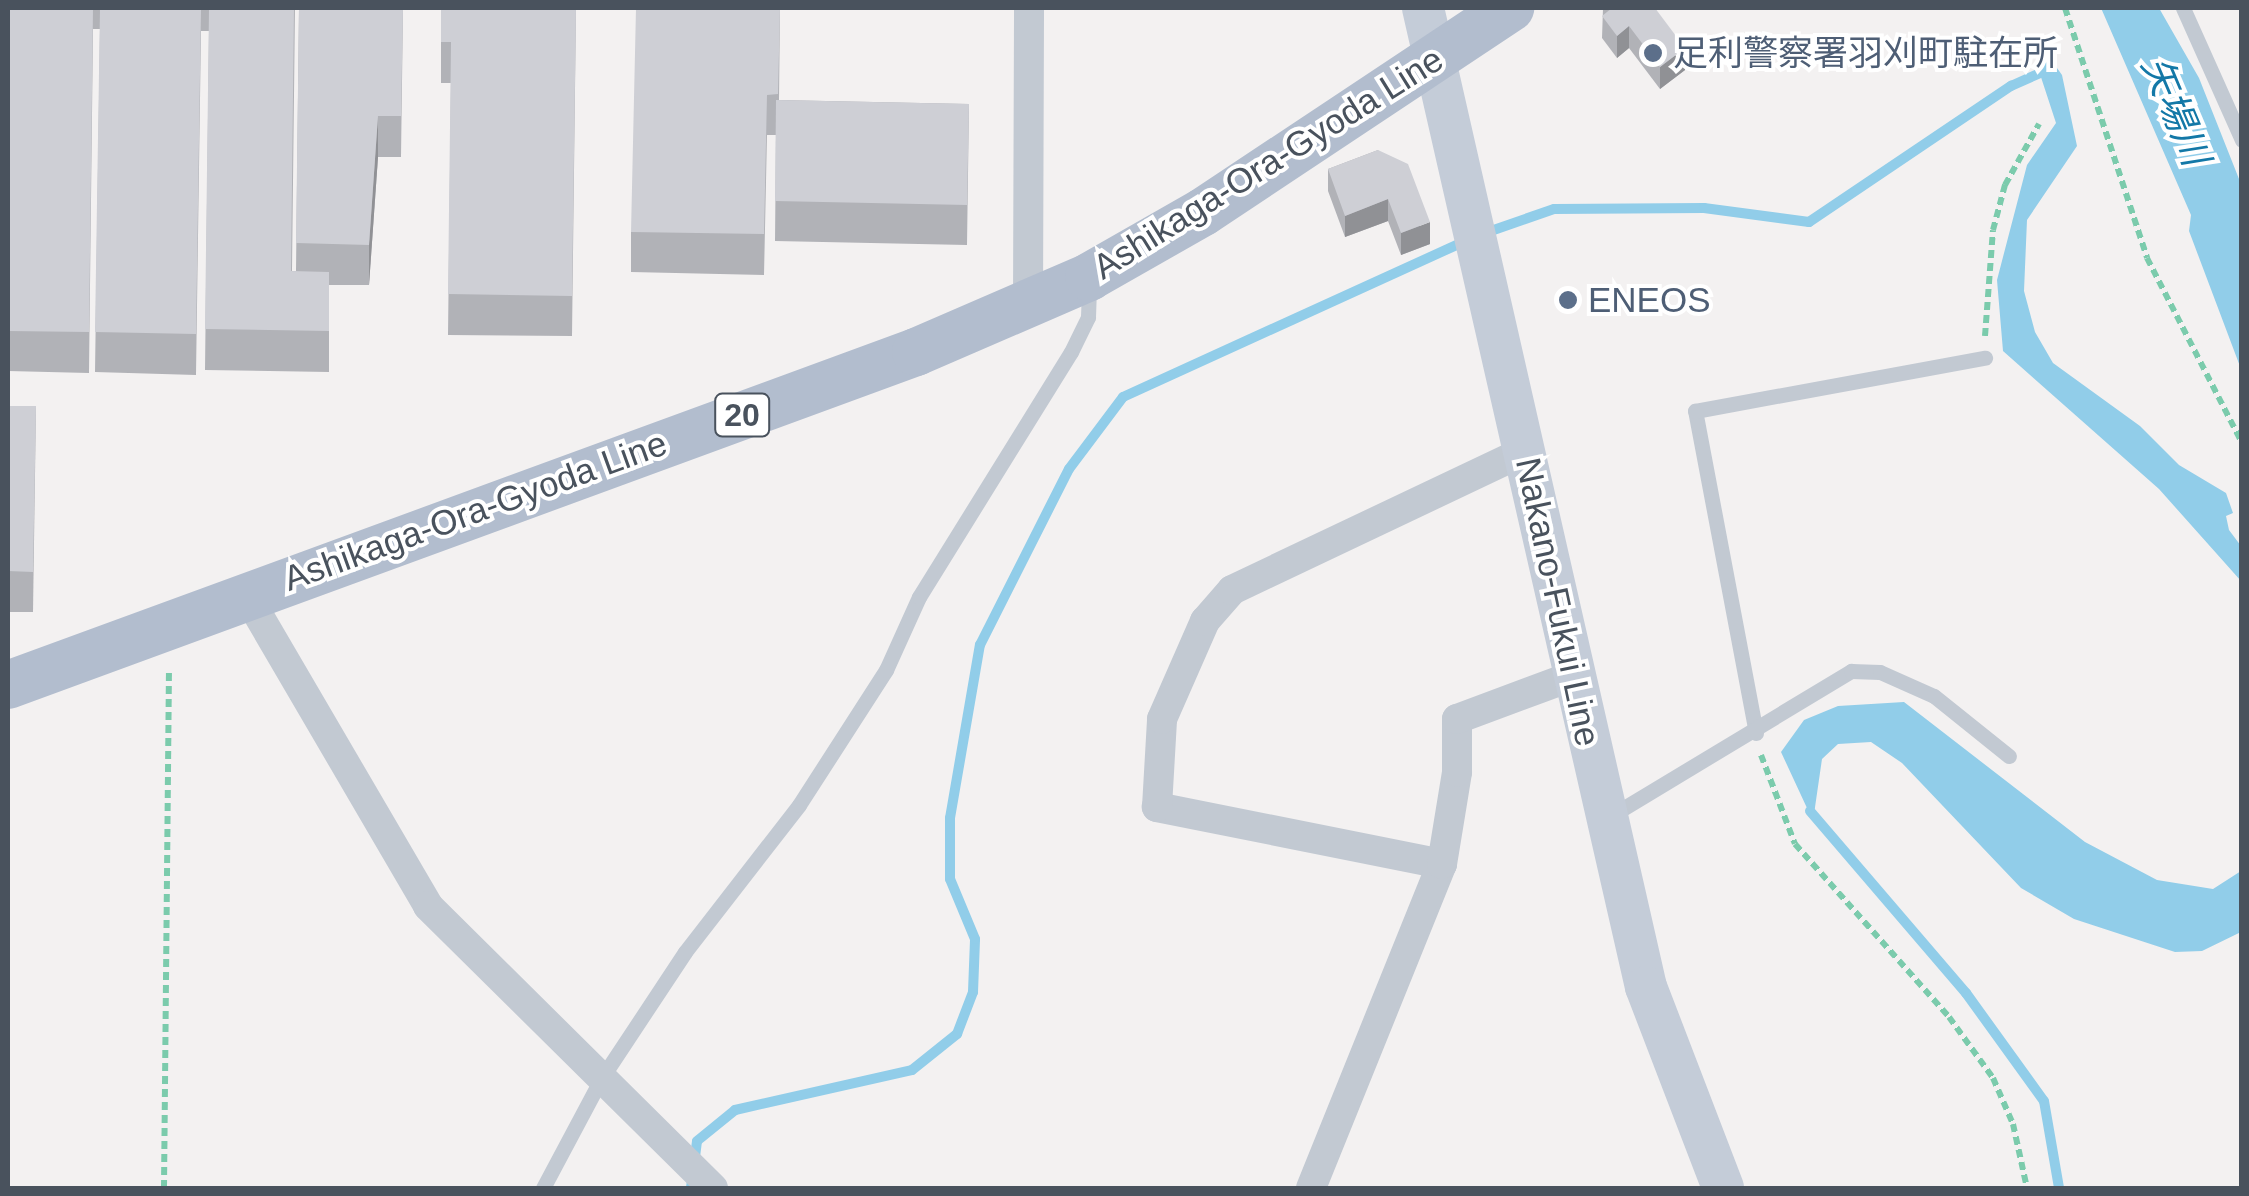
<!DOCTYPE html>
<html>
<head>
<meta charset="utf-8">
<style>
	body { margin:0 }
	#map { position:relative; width:2249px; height:1196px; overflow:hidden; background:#f3f1f1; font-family:Helvetica,"Noto Sans JP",sans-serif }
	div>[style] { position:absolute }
	.water>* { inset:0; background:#91cde9 }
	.stream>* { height:10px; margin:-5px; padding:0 5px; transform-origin:5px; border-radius:5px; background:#91cde9 }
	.path>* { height:6px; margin-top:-3px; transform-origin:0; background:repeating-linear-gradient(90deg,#7bcbac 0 8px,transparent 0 13px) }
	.service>* { height:15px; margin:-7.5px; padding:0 7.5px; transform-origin:7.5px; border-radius:7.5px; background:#c2c9d2 }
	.minor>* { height:30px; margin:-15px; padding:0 15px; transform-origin:15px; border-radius:15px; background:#c2c9d2 }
	.secondary>* { height:42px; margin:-21px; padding:0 21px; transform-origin:21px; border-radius:21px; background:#c4ccd8 }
	.primary>* { height:48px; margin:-24px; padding:0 24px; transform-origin:24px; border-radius:24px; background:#b2bdce }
	.wall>* { inset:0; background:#b1b2b7 }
	.shaded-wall>* { inset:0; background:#909195 }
	.building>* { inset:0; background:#cecfd5 }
	.dots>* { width:28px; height:28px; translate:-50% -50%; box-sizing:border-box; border:5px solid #fff; border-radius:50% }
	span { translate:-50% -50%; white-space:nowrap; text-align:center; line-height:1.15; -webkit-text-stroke:8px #fff; paint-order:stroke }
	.shield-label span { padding:2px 8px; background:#fff; border:2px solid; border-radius:8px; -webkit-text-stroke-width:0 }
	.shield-label { font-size:32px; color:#49525d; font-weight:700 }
	.service-label { font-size:35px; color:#4e5e75 }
	.left { translate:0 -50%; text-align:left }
	.street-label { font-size:35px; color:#49525d }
	.water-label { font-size:38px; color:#1378a7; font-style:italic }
	.frame { position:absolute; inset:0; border:10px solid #49525d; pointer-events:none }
</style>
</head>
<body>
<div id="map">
	<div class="water">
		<div style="clip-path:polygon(2101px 8px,2159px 8px,2199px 78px,2241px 184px,2241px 369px,2189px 231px,2191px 215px)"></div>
		<div style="clip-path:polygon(2052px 61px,2062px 75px,2077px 146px,2027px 220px,2024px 291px,2035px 332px,2053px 363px,2140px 426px,2179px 465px,2226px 493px,2233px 513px,2226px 516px,2229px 530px,2241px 546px,2241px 581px,2159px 489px,2003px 351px,1997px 280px,2027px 165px,2056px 123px,2037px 65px)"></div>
		<div style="clip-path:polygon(1904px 702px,2085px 842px,2157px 880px,2213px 889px,2241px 871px,2241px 932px,2202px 951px,2175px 952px,2074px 919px,2021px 888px,1902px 763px,1871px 742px,1838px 744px,1822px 759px,1813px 821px,1781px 752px,1804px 720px,1838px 706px)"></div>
	</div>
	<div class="stream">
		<div style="left:1485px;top:233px;width:73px;rotate:-19.2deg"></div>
		<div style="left:1554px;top:209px;width:150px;rotate:-0.4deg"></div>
		<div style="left:1704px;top:208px;width:106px;rotate:7.6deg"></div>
		<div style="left:1809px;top:222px;width:244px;rotate:-34deg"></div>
		<div style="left:2011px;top:86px;width:39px;rotate:-24deg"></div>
		<div style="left:2047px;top:70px;width:5px;rotate:68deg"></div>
		<div style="left:1810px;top:811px;width:240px;rotate:49.4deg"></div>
		<div style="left:1966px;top:993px;width:133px;rotate:54.2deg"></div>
		<div style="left:2044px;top:1101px;width:88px;rotate:80.2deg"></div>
		<div style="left:691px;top:1188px;width:47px;rotate:-82.7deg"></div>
		<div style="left:697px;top:1141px;width:49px;rotate:-39.2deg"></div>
		<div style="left:735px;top:1110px;width:181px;rotate:-12.7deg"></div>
		<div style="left:912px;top:1070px;width:58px;rotate:-38.7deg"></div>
		<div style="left:957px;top:1034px;width:45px;rotate:-69.1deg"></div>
		<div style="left:973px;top:992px;width:53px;rotate:-87.8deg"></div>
		<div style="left:975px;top:939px;width:65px;rotate:-112.6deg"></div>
		<div style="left:950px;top:879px;width:61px;rotate:-90deg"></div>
		<div style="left:950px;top:818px;width:176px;rotate:-80.2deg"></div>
		<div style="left:980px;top:645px;width:197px;rotate:-63.2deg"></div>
		<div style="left:1069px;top:469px;width:90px;rotate:-53.1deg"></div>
		<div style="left:1123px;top:397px;width:376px;rotate:-24.5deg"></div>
	</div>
	<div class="path">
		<div style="left:2065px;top:8px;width:263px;rotate:71.8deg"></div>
		<div style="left:2147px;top:258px;width:208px;rotate:62.8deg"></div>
		<div style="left:1985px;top:336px;width:106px;rotate:-85.7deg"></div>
		<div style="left:1993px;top:230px;width:47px;rotate:-75.1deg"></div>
		<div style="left:2005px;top:185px;width:70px;rotate:-60.9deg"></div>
		<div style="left:1761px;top:755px;width:95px;rotate:69.1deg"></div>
		<div style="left:1795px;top:844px;width:232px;rotate:48.3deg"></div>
		<div style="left:1949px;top:1017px;width:75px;rotate:54.2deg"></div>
		<div style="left:1993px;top:1078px;width:50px;rotate:66.5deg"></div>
		<div style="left:2013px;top:1124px;width:66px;rotate:77.7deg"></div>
		<div style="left:164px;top:1188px;width:520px;rotate:-89.45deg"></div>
	</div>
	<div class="service">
		<div style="left:2183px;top:8px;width:145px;rotate:65.9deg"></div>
		<div style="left:1756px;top:733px;width:328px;rotate:-100.7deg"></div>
		<div style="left:1695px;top:411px;width:295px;rotate:-10.4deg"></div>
		<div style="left:1609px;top:817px;width:283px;rotate:-31.1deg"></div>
		<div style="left:1851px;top:671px;width:29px;rotate:2deg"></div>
		<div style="left:1880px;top:672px;width:59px;rotate:24deg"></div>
		<div style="left:1934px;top:696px;width:96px;rotate:38.7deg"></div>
		<div style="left:543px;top:1188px;width:123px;rotate:-62deg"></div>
		<div style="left:601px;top:1079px;width:152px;rotate:-56.5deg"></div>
		<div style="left:685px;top:952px;width:186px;rotate:-52.2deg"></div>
		<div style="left:799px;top:805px;width:161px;rotate:-57.2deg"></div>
		<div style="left:886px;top:670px;width:80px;rotate:-65.7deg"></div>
		<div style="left:919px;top:597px;width:288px;rotate:-58.2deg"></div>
		<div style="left:1071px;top:352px;width:39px;rotate:-64deg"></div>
		<div style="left:1088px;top:317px;width:31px;rotate:-88deg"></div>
	</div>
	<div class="minor">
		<div style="left:1028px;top:303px;width:295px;rotate:-89.8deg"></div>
		<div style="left:246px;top:594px;width:361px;rotate:59.7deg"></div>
		<div style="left:428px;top:906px;width:401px;rotate:44.7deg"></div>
		<div style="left:1442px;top:864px;width:291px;rotate:-168.7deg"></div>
		<div style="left:1157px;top:807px;width:88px;rotate:-86.7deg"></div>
		<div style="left:1162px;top:719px;width:107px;rotate:-66.3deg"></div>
		<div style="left:1205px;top:621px;width:41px;rotate:-48.9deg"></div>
		<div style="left:1232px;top:590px;width:327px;rotate:-25.4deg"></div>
		<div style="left:1311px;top:1188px;width:349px;rotate:-68deg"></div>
		<div style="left:1442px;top:864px;width:93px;rotate:-80.7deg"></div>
		<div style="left:1457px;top:772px;width:53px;rotate:-90deg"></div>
		<div style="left:1457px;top:719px;width:121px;rotate:-20.4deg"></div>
	</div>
	<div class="secondary">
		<div style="left:1423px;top:8px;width:1004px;rotate:77.17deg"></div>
		<div style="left:1646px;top:987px;width:215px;rotate:69deg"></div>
	</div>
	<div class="primary">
		<div style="left:8px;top:685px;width:967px;rotate:-20.14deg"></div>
		<div style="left:916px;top:352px;width:189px;rotate:-23.4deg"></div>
		<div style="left:1089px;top:277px;width:131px;rotate:-29.7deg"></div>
		<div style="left:1203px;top:212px;width:369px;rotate:-33.6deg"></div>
	</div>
	<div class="wall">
		<div style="clip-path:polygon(8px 8px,295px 8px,292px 271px,296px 271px,299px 8px,403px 8px,401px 157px,378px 157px,369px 285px,329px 285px,329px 372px,205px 370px,209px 31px,201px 31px,196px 375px,95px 372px,100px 29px,93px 29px,89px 373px,8px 371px)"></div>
		<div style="clip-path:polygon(441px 8px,576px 8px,572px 336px,448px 335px,451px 83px,441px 83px)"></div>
		<div style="clip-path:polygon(780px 8px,779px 100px,969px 104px,967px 245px,775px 241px,776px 135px,767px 135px,764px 275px,631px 272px,631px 232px)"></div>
		<div style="clip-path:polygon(1603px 8px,1655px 8px,1685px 70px,1660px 89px,1629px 48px,1617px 58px,1602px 38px)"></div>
		<div style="clip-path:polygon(1378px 150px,1430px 244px,1401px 255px,1388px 221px,1345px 237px,1328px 191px,1328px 169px)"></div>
		<div style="clip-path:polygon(8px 406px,36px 406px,33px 612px,8px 612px)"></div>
	</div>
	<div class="shaded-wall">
		<div style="clip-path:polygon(1629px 26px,1629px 48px,1617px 58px,1617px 36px)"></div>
		<div style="clip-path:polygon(1685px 48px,1685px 70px,1660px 89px,1660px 67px)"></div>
		<div style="clip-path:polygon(378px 116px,378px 157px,369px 285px,369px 245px)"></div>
		<div style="clip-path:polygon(1388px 199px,1388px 221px,1345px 237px,1345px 216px)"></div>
		<div style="clip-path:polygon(1430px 222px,1430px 244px,1401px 255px,1401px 233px)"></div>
	</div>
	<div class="building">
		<div style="clip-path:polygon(8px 8px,93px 8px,89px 332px,8px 331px)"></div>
		<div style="clip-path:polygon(100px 8px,201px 8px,196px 334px,95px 332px)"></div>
		<div style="clip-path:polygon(209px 8px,294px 8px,291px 271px,329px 272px,329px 331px,205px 329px)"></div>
		<div style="clip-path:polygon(299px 8px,403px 8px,401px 116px,378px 116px,369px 245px,296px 243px)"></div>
		<div style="clip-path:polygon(441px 8px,576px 8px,572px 296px,448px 294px,451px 42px,441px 42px)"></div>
		<div style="clip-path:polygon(636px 8px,780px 8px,778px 94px,767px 95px,764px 234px,631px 232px)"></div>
		<div style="clip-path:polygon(1612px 8px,1655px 8px,1685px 48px,1660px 67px,1629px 26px,1617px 36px,1602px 16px)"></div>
		<div style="clip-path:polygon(776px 100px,969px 104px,967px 205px,775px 201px)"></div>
		<div style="clip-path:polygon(1378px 150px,1408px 164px,1430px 222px,1401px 233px,1388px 199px,1345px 216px,1328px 169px)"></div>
		<div style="clip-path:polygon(8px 406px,36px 406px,33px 572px,8px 571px)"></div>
	</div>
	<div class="dots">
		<div style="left:1653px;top:53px;background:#5c6f8a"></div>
		<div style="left:1568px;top:300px;background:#5c6f8a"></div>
	</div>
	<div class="shield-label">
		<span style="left:742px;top:415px">20</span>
	</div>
	<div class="service-label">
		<span class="left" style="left:1673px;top:53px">足利警察署羽刈町駐在所</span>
		<span class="left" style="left:1588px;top:300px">ENEOS</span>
	</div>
	<div class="street-label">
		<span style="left:1268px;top:163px;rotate:-32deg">Ashikaga-Ora-Gyoda Line</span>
		<span style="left:475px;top:511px;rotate:-20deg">Ashikaga-Ora-Gyoda Line</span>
		<span style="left:1558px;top:602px;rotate:78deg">Nakano-Fukui Line</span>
	</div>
	<div class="water-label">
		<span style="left:2175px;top:111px;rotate:67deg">矢場川</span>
	</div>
	<div class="frame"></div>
</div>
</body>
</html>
